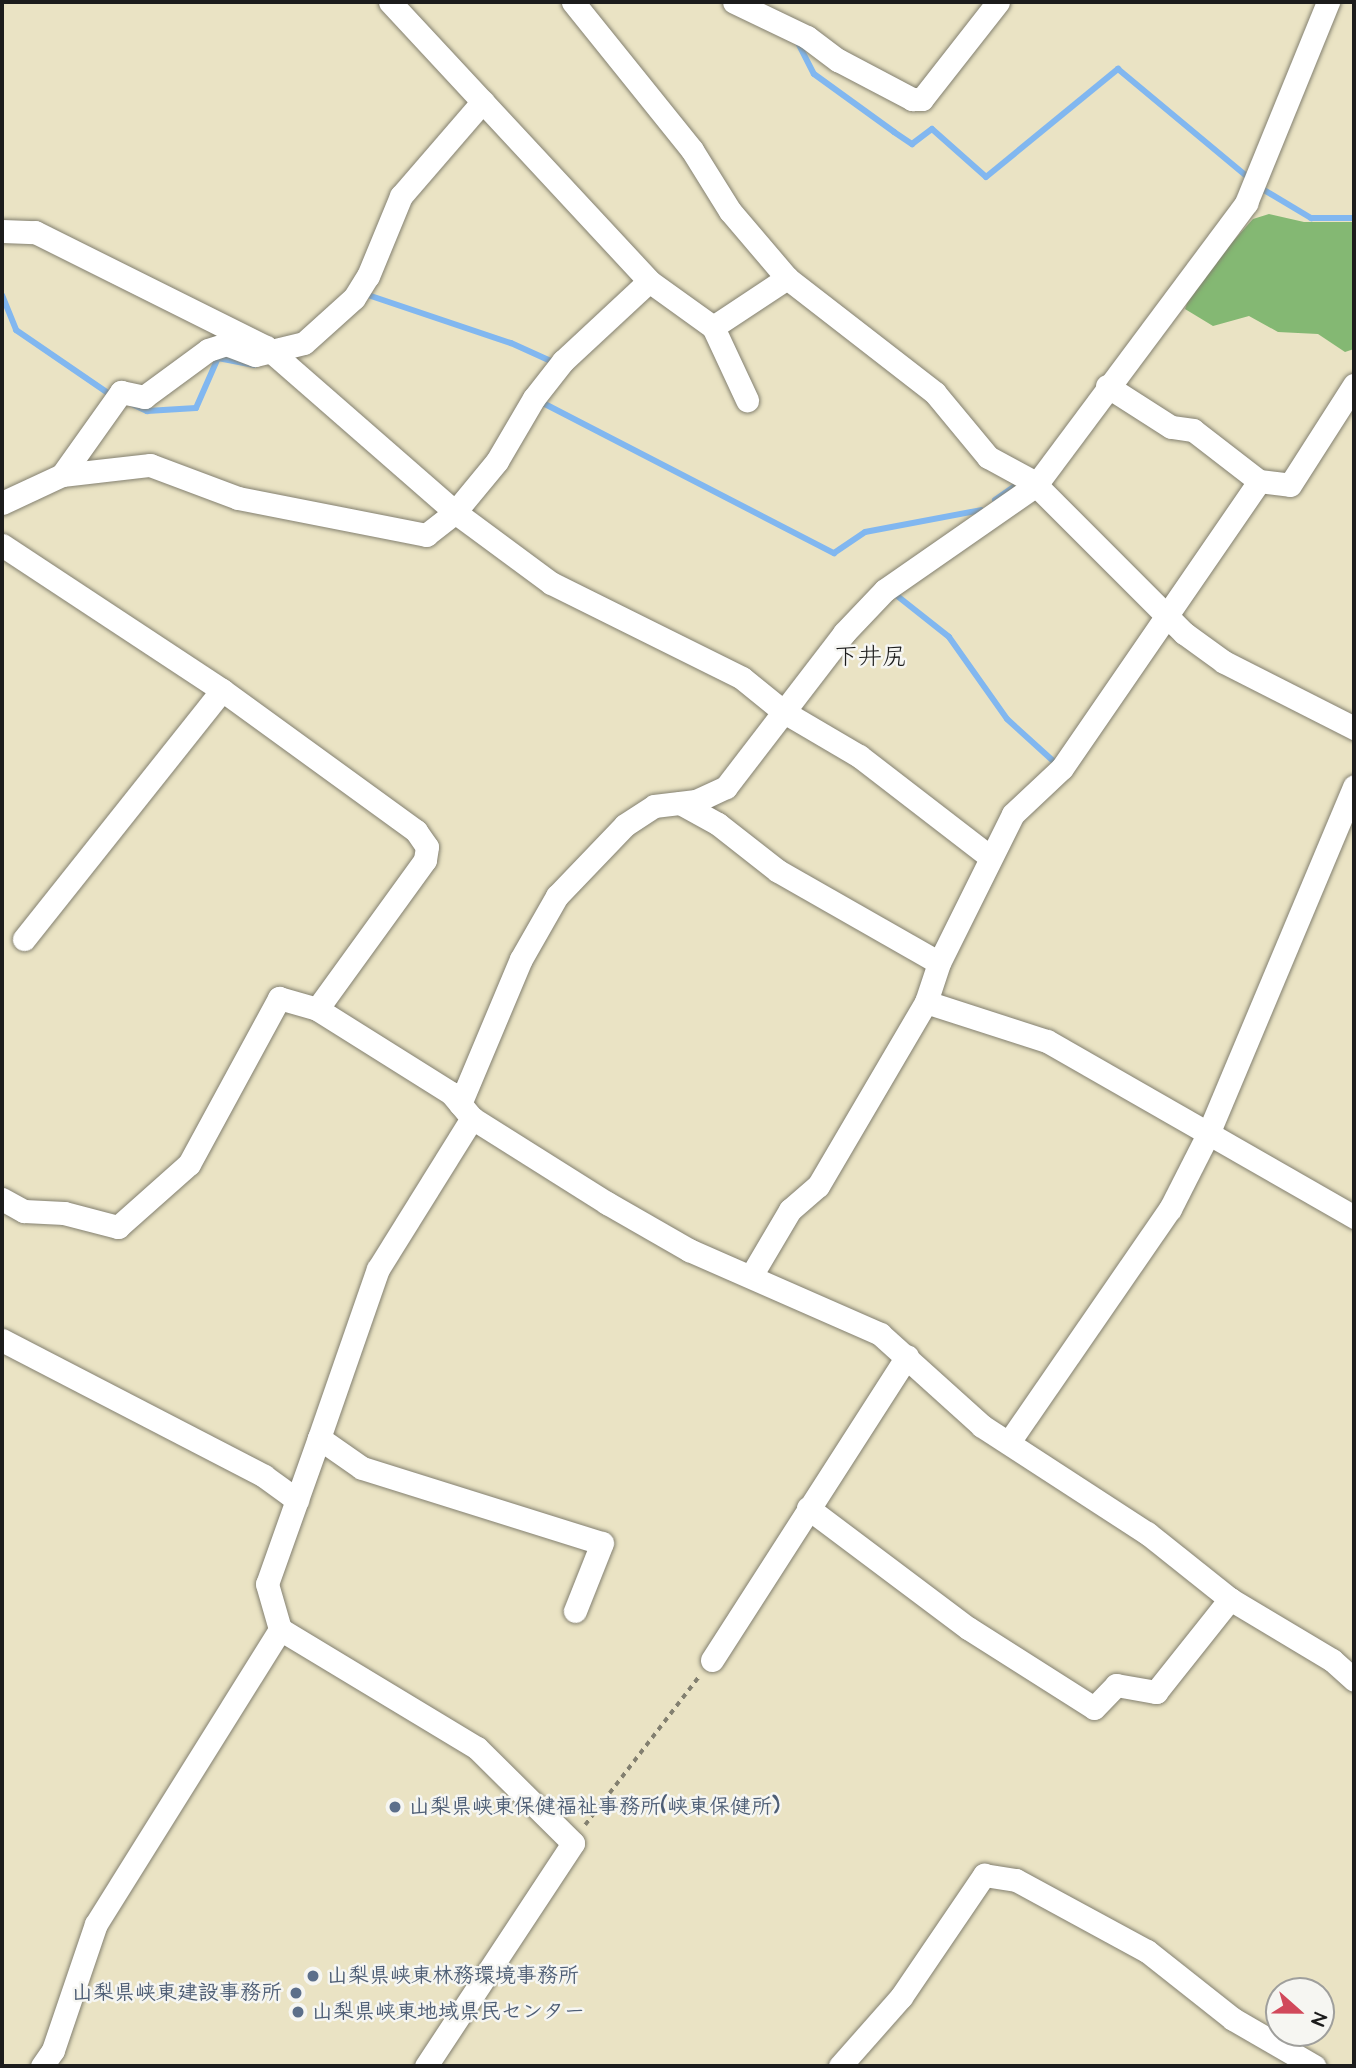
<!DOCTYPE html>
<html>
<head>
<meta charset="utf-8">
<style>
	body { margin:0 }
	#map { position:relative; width:1356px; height:2068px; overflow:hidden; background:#eae3c4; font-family:"Architects Daughter","Klee One",sans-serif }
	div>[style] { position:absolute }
	.forest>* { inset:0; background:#84b873 }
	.stream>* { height:6px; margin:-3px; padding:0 3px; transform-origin:3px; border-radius:3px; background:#81b7f0 }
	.path>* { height:3.5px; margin-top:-1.75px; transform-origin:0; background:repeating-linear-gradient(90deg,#838070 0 5px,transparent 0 10px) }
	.roads { filter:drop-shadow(0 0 2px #838070) drop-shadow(0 0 2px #838070) }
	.minor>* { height:23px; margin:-11.5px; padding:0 11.5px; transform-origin:11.5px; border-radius:11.5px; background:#fff }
	.dots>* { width:19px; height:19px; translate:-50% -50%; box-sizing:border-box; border:4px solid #f6f6f2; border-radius:50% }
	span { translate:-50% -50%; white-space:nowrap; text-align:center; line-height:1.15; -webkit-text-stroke:5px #f6f6f2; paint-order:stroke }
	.service-label { font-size:21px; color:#4e5e75; font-weight:700 }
	.left { translate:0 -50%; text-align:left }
	.right { translate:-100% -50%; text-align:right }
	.quarter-label { font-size:24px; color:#1c1c1c }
	.frame { position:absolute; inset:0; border:4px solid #1c1c1c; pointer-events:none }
	.north { position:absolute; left:1265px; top:1977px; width:70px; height:70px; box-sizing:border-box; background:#f6f6f2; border:2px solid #9f9f9c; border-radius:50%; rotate:111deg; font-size:19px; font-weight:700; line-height:28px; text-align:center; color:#1c1c1c }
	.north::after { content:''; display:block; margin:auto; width:24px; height:32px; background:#d1495b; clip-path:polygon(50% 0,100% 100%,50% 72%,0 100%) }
</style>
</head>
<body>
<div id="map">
	<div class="forest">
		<div style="clip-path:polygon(1269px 214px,1304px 222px,1354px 222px,1354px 349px,1345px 352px,1318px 334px,1278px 332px,1249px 316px,1213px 326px,1185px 309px,1193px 286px,1253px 219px)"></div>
	</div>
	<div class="stream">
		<div style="left:797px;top:41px;width:37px;rotate:63deg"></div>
		<div style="left:814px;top:74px;width:99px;rotate:35.9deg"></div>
		<div style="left:894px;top:132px;width:22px;rotate:34deg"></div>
		<div style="left:912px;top:144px;width:25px;rotate:-37deg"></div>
		<div style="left:932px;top:129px;width:72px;rotate:41.6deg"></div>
		<div style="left:986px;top:177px;width:171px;rotate:-39.3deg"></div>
		<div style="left:1118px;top:69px;width:173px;rotate:39.8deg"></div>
		<div style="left:1259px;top:187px;width:61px;rotate:30.8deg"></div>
		<div style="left:1311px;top:218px;width:43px"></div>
		<div style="left:365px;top:294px;width:154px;rotate:18.6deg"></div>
		<div style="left:511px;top:343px;width:46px;rotate:24.3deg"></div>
		<div style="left:2px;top:295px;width:38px;rotate:68deg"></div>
		<div style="left:16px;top:330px;width:115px;rotate:34.4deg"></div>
		<div style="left:544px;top:398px;width:5px;rotate:127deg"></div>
		<div style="left:541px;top:402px;width:330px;rotate:27.3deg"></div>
		<div style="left:834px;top:553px;width:37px;rotate:-34deg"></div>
		<div style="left:865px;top:532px;width:118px;rotate:-10.7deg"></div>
		<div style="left:132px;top:404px;width:17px;rotate:25deg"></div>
		<div style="left:147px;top:411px;width:49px;rotate:-3.5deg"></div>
		<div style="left:196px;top:408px;width:55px;rotate:-66.3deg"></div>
		<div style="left:218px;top:358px;width:37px;rotate:11deg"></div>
		<div style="left:995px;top:500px;width:32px;rotate:-35deg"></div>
		<div style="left:891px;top:591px;width:74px;rotate:38.4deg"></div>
		<div style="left:949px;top:637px;width:100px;rotate:54.7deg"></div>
		<div style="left:1007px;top:719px;width:61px;rotate:42.3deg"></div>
	</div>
	<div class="path">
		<div style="left:585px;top:1825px;width:189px;rotate:-52.5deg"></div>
	</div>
	<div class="roads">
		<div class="minor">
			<div style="left:390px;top:2px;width:381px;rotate:47.1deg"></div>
			<div style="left:649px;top:281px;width:79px;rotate:35.7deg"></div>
			<div style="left:713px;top:327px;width:89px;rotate:-33.5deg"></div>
			<div style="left:787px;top:278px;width:187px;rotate:37.8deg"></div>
			<div style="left:935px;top:393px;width:83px;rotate:50.4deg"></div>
			<div style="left:988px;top:457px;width:50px;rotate:28.6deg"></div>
			<div style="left:1032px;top:481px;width:215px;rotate:45deg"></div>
			<div style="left:1184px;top:633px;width:49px;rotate:35.9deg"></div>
			<div style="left:1224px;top:662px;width:146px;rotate:26.9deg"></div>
			<div style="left:573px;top:2px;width:190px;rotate:51.2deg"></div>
			<div style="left:692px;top:150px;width:72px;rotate:58.1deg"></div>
			<div style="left:730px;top:211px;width:88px;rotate:49.6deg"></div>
			<div style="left:734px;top:2px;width:81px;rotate:25.6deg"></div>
			<div style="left:807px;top:37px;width:39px;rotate:37deg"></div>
			<div style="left:838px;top:60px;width:84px;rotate:27.8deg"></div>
			<div style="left:912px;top:99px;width:10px"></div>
			<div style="left:922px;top:99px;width:123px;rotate:-51.9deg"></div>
			<div style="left:2px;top:231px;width:33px;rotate:2deg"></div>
			<div style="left:35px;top:232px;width:258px;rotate:26.5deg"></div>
			<div style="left:266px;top:347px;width:251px;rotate:41.1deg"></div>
			<div style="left:455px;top:512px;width:119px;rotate:36.5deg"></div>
			<div style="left:551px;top:583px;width:213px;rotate:26.4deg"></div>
			<div style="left:742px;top:678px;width:54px;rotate:39deg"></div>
			<div style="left:784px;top:712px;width:87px;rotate:30.4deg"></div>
			<div style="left:859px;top:756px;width:164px;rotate:37.6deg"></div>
			<div style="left:713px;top:327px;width:81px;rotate:65deg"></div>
			<div style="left:62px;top:475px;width:102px;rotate:-54.6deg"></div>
			<div style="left:121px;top:392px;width:24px;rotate:12deg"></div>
			<div style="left:144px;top:397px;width:79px;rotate:-36.3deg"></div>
			<div style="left:208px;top:350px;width:19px;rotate:-18deg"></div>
			<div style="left:226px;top:344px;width:31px;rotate:21deg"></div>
			<div style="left:255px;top:355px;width:50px;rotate:-13.8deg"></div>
			<div style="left:304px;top:343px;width:67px;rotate:-42deg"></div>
			<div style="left:354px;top:298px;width:26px;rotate:-58deg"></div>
			<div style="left:368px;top:276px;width:87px;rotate:-67.6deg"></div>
			<div style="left:401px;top:196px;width:125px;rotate:-49.2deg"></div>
			<div style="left:1259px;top:481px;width:31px;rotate:7deg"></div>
			<div style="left:1290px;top:485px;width:119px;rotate:-57.4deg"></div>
			<div style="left:2px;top:503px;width:66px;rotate:-25deg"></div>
			<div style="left:62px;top:475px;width:89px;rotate:-6.5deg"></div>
			<div style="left:150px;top:465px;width:94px;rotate:20.6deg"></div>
			<div style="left:238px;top:498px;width:192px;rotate:11.1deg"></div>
			<div style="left:426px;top:535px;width:37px;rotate:-38deg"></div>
			<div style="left:455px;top:512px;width:66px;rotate:-50.5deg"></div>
			<div style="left:497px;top:461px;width:73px;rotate:-59.6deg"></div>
			<div style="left:534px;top:398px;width:47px;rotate:-51.9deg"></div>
			<div style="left:563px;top:361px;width:117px;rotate:-42.9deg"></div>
			<div style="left:2px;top:545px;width:263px;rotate:33.4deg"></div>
			<div style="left:222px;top:690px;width:240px;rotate:36deg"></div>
			<div style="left:416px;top:831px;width:19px;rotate:55deg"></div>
			<div style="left:427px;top:847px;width:13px;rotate:99deg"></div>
			<div style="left:425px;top:860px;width:184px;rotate:125.9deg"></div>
			<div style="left:317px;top:1009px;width:158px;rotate:32.1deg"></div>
			<div style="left:451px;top:1093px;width:33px;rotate:50deg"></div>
			<div style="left:472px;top:1118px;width:160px;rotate:32.2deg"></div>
			<div style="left:607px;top:1203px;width:95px;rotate:29.8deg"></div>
			<div style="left:689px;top:1250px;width:209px;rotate:23.7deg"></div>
			<div style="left:880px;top:1334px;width:137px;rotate:42deg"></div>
			<div style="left:982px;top:1426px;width:197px;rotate:33deg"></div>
			<div style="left:1147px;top:1533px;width:106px;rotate:38.5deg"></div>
			<div style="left:1230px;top:1599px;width:119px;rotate:30.9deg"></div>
			<div style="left:1332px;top:1660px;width:30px;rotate:42deg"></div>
			<div style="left:680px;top:803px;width:43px;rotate:28.9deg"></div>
			<div style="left:718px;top:824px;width:76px;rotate:38.1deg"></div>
			<div style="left:778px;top:871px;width:185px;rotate:29.7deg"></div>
			<div style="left:24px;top:939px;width:318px;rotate:-51.5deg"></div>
			<div style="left:926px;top:1002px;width:127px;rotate:17.9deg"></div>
			<div style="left:1047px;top:1041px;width:354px;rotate:29.8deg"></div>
			<div style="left:460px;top:1104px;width:157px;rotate:-67.2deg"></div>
			<div style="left:521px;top:959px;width:73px;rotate:-60.3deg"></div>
			<div style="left:557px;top:896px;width:98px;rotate:-46.2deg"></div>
			<div style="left:625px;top:825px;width:35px;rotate:-33deg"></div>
			<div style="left:654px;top:806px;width:42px;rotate:-6.8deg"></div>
			<div style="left:696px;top:801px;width:33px;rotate:-25deg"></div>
			<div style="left:726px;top:787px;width:194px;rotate:-52.5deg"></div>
			<div style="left:844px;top:633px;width:59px;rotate:-46.4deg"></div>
			<div style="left:885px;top:590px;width:184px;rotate:-34.8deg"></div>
			<div style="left:1036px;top:485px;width:352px;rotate:-53.3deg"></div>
			<div style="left:1246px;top:203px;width:217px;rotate:-67.8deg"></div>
			<div style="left:2px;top:1199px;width:25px;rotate:29deg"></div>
			<div style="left:24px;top:1211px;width:40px;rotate:2.9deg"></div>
			<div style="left:64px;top:1213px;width:56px;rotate:14.5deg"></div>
			<div style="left:118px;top:1227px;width:95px;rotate:-41.6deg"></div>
			<div style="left:189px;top:1164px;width:189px;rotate:-61.5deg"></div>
			<div style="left:279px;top:998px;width:40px;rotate:16deg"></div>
			<div style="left:751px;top:1276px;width:77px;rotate:-59.4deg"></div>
			<div style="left:790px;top:1210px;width:37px;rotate:-41deg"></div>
			<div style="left:818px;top:1186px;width:213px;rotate:-59.6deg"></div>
			<div style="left:926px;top:1002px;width:41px;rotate:-71.6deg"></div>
			<div style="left:939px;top:963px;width:166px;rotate:-63.6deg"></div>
			<div style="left:1013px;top:814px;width:67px;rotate:-43.2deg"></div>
			<div style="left:1062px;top:768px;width:348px;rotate:-55.5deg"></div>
			<div style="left:1259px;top:481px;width:83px;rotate:-142.3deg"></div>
			<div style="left:1193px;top:430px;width:22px;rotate:-172deg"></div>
			<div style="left:1171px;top:427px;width:76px;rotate:-147.4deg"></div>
			<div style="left:2px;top:1340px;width:295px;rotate:27.4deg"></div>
			<div style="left:264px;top:1476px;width:41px;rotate:36deg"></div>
			<div style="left:319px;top:1438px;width:179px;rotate:-70.8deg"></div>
			<div style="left:378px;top:1269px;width:178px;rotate:-58.1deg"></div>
			<div style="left:1009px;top:1442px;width:283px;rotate:-55.4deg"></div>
			<div style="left:1170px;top:1209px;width:84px;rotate:-63.1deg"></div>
			<div style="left:1208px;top:1134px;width:377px;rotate:-67.2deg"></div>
			<div style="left:808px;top:1508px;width:200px;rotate:36.9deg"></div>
			<div style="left:968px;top:1628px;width:149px;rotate:32.4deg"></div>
			<div style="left:1094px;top:1708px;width:32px;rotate:-46deg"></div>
			<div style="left:1116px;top:1685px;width:41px;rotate:9.9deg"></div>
			<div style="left:1156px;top:1692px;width:119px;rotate:-51.5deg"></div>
			<div style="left:712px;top:1660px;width:361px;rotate:-57.3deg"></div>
			<div style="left:42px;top:2066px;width:19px;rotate:-55deg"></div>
			<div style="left:53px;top:2050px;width:133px;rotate:-71.2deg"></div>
			<div style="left:96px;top:1924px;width:348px;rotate:-58deg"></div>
			<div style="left:426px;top:2066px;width:267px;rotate:-56.6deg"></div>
			<div style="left:573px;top:1843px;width:135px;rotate:-135.3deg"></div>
			<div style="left:477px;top:1748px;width:230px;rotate:-148.9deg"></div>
			<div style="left:280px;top:1629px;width:47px;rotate:-106.1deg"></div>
			<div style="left:267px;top:1584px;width:155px;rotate:-70.4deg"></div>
			<div style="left:319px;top:1438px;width:52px;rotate:34.9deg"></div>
			<div style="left:362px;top:1468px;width:251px;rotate:17.4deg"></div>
			<div style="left:602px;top:1543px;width:73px;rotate:111.7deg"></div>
			<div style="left:840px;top:2066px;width:92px;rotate:-48.5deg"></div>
			<div style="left:901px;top:1997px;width:148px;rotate:-55.8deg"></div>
			<div style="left:984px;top:1875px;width:32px;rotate:9deg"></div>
			<div style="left:1016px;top:1880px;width:149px;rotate:28.5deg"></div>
			<div style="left:1147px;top:1951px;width:110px;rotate:38.3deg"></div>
			<div style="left:1233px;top:2019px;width:94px;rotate:30.1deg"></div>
		</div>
	</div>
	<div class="dots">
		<div style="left:395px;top:1807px;background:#5c6f8a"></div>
		<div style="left:313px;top:1976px;background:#5c6f8a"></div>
		<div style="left:296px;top:1993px;background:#5c6f8a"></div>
		<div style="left:298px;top:2012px;background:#5c6f8a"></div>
	</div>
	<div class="service-label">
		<span class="left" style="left:409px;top:1807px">山梨県峡東保健福祉事務所(峡東保健所)</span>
		<span class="left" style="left:327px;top:1976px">山梨県峡東林務環境事務所</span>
		<span class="right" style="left:282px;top:1993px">山梨県峡東建設事務所</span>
		<span class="left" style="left:312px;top:2012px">山梨県峡東地域県民センター</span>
	</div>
	<div class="quarter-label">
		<span style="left:870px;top:658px">下井尻</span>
	</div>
	<div class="frame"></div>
	<div class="north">N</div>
</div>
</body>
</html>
